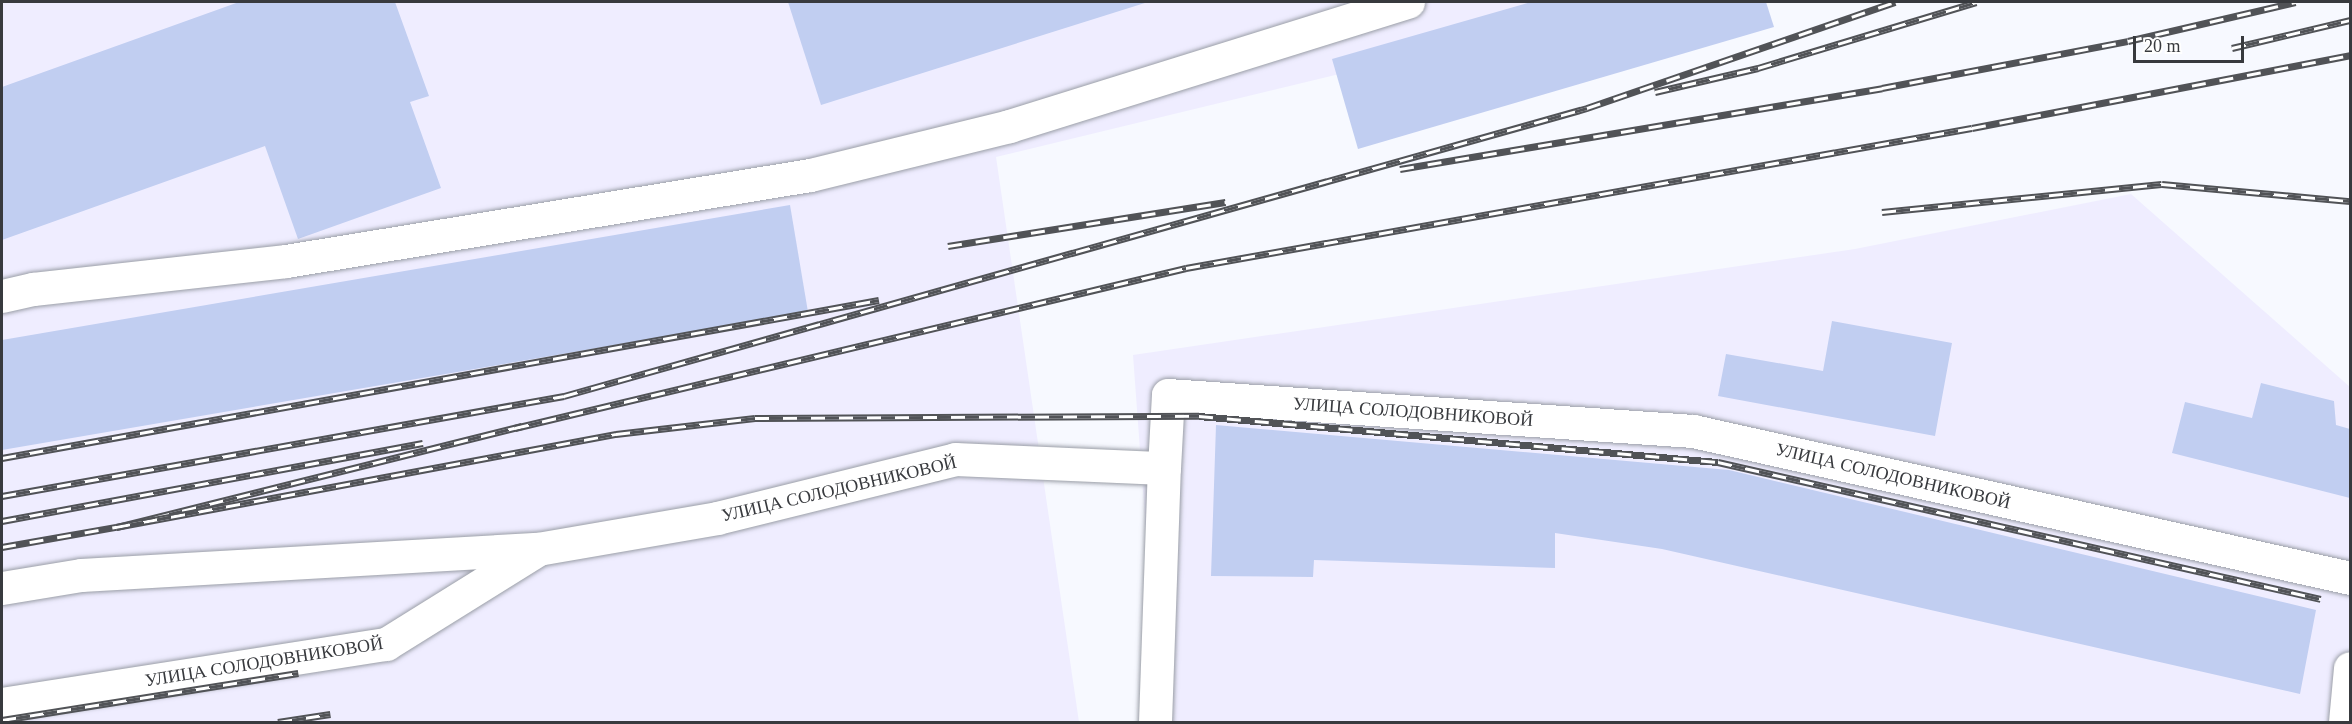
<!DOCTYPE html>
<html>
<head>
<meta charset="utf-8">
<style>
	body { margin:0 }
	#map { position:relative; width:2352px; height:724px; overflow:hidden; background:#f7f9ff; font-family:Georgia,serif }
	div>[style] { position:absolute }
	.industrial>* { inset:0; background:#efedff }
	.building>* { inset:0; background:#c1cef1 }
	.roads { filter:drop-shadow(0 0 2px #9a9ea7) drop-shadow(0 0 2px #9a9ea7) }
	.minor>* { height:33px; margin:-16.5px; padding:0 16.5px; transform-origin:16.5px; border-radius:16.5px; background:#fff }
	.rail>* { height:7px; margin-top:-3.5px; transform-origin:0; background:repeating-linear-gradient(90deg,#fff 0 14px,#515357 0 28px); box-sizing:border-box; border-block:2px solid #515357 }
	span { translate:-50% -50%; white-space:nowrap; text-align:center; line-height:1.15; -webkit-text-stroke:5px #fff; paint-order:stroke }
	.street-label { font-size:18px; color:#383a3e }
	.frame { position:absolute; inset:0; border:3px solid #383a3e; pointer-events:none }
	.scale { position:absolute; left:2133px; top:36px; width:111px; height:27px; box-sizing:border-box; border:3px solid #383a3e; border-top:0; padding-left:8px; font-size:18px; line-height:21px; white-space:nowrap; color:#383a3e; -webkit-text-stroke:4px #fff; paint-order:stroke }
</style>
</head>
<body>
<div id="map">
	<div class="industrial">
		<div style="clip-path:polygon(2px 2px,1638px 2px,996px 157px,1079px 722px,2px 722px)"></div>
		<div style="clip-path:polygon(2131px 194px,2350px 387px,2350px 722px,1160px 722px,1133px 355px,1855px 249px)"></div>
	</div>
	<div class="building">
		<div style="clip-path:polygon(239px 2px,395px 2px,429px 96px,410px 102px,441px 188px,298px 239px,265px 146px,2px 240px,2px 87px)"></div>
		<div style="clip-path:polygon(788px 2px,1148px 2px,821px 105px)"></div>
		<div style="clip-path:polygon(1531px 2px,1766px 2px,1774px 27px,1358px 149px,1332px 59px)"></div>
		<div style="clip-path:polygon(790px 205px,808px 312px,2px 450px,2px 340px)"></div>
		<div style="clip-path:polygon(1832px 321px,1952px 343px,1935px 436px,1718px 396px,1726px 354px,1823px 371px)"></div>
		<div style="clip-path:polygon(2261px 383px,2334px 401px,2336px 425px,2350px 429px,2350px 498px,2172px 453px,2185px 402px,2252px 418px)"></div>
		<div style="clip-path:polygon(1216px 425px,1729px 470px,2316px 610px,2300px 694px,1662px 549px,1555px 533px,1555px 568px,1314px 560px,1313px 577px,1211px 576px)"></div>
	</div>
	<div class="roads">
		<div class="minor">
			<div style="left:2px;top:296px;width:32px;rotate:-13deg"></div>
			<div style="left:33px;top:289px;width:255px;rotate:-6.3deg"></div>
			<div style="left:286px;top:261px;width:531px;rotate:-9.32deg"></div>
			<div style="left:810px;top:175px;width:205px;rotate:-13.8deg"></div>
			<div style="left:1009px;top:126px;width:418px;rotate:-17.3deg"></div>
			<div style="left:2px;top:588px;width:80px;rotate:-9.3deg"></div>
			<div style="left:81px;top:575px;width:458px;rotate:-3.3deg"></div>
			<div style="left:538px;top:549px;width:182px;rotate:-9.8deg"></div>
			<div style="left:717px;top:518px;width:245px;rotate:-13.9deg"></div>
			<div style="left:955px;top:459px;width:209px;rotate:2.5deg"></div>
			<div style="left:1164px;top:468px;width:73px;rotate:-86.9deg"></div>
			<div style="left:1168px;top:395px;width:526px;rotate:3.92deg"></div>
			<div style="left:1693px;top:431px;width:673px;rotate:12.61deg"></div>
			<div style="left:2px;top:704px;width:389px;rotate:-8.9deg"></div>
			<div style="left:386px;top:644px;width:178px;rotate:-31.9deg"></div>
			<div style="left:1155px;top:722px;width:254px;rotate:-88deg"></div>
			<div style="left:2345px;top:722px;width:54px;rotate:-84.7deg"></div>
		</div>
	</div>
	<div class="rail">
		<div style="left:2232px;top:48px;width:121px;rotate:-13.3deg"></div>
		<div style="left:1655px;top:92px;width:106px;rotate:-13.1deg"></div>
		<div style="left:1758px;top:68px;width:228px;rotate:-16.8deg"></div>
		<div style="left:1400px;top:169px;width:489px;rotate:-9.5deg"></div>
		<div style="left:1882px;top:88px;width:250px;rotate:-10.8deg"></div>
		<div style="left:2128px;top:41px;width:172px;rotate:-13.1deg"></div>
		<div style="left:1882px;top:212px;width:281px;rotate:-5.7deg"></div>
		<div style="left:2162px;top:184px;width:189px;rotate:5.2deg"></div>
		<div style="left:948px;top:246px;width:281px;rotate:-9deg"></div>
		<div style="left:522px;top:426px;width:418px;rotate:166deg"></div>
		<div style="left:116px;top:527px;width:509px;rotate:-10.54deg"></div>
		<div style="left:616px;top:434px;width:140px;rotate:-6.6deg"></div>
		<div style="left:755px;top:418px;width:444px;rotate:-0.3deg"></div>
		<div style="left:1199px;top:416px;width:521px;rotate:5.07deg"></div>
		<div style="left:1718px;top:462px;width:618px;rotate:12.8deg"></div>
		<div style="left:515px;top:428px;width:690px;rotate:-13.41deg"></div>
		<div style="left:1186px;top:268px;width:798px;rotate:-10.1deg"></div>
		<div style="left:1972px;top:128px;width:385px;rotate:-10.9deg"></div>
		<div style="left:2px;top:458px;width:891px;rotate:-10.21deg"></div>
		<div style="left:2px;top:496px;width:571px;rotate:-10.09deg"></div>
		<div style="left:564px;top:396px;width:1063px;rotate:-15.72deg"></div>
		<div style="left:1587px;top:108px;width:326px;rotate:-19deg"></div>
		<div style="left:2px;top:521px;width:428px;rotate:-10.5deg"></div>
		<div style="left:2px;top:547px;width:116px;rotate:-10deg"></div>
		<div style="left:2px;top:720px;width:300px;rotate:-9deg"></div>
		<div style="left:278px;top:722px;width:53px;rotate:-8.7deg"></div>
	</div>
	<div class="street-label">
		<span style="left:1413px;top:412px;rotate:4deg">УЛИЦА СОЛОДОВНИКОВОЙ</span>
		<span style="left:1893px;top:476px;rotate:13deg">УЛИЦА СОЛОДОВНИКОВОЙ</span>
		<span style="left:839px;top:489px;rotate:-13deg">УЛИЦА СОЛОДОВНИКОВОЙ</span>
		<span style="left:264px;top:662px;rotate:-9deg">УЛИЦА СОЛОДОВНИКОВОЙ</span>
	</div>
	<div class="frame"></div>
	<div class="scale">20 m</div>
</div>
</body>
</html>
